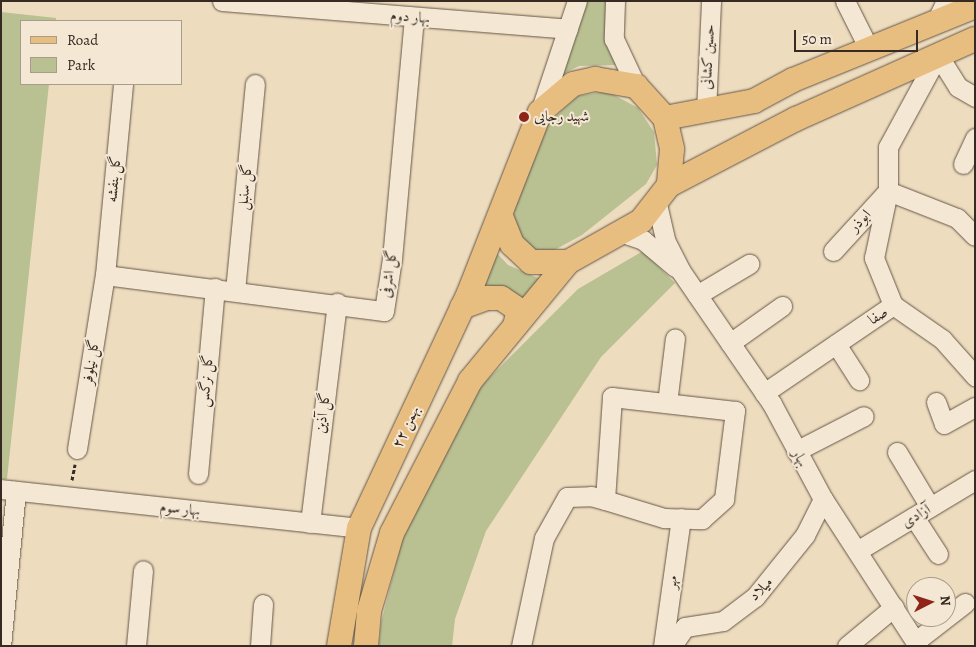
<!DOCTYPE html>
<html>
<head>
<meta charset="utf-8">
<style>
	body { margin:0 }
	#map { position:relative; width:976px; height:647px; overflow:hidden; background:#eedcbe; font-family:Alegreya,Amiri,serif }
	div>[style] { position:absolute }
	.green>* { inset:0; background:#b9c091 }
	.path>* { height:3px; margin-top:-1.5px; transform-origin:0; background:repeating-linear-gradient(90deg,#362a22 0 4px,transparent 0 6.5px) }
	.roads { filter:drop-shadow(0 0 1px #645649) drop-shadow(0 0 1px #645649) }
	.minor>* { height:19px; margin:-9.5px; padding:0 9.5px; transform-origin:9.5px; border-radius:9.5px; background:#f4e8d5 }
	.major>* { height:24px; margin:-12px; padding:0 12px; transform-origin:12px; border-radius:12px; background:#e7be7f }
	.dots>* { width:14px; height:14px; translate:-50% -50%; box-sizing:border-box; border:2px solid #f4e8d5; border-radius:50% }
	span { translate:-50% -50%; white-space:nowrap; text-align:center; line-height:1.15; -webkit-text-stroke:4px #f4e8d5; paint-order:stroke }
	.street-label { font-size:15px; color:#362a22 }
	.poi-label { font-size:15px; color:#362a22 }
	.left { translate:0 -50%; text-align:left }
	.frame { position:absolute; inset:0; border:2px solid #362a22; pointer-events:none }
	.legend { position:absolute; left:20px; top:20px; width:162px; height:65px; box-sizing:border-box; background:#f4e8d5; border:1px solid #a89c8d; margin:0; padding:6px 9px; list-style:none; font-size:15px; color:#362a22 }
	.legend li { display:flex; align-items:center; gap:10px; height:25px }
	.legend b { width:25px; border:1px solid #a89c8d }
	.north { position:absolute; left:906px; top:577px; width:50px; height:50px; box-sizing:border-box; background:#f4e8d5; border:1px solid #a89c8d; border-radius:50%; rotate:85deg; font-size:14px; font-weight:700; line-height:20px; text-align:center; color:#362a22 }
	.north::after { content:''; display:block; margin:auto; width:18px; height:22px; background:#8f2418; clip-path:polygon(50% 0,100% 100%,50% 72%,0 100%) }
	.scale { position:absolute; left:794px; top:30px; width:124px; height:22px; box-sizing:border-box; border:2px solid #362a22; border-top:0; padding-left:6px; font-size:15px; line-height:18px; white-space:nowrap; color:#362a22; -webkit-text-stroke:4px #f4e8d5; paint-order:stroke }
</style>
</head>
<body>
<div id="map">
	<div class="green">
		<div style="clip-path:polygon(587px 1px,608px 1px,617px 65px,579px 66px,561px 75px)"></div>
		<div style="clip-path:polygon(1px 12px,56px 18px,56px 21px,21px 21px,21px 84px,49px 84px,7px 479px,1px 479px)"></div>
		<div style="clip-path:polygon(607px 91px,638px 108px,654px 132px,657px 165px,646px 184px,582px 235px,549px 253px,533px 250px,518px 237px,513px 222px,516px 200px,549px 122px,578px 96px)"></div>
		<div style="clip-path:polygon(494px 250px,508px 265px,538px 278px,550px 280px,524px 308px,483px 288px)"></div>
		<div style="clip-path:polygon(643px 251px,675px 283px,601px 357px,486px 531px,455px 619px,452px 646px,379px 646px,381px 623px,403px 536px,481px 386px,578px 289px)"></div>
	</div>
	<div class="path">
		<div style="left:72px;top:480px;width:16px;rotate:-79deg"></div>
	</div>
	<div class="roads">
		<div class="minor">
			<div style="left:222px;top:1px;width:347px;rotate:4.6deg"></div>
			<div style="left:615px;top:1px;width:38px;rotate:92deg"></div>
			<div style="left:614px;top:39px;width:52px;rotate:64.9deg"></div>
			<div style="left:845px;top:1px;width:54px;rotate:63.4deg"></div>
			<div style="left:936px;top:22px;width:23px;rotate:-65deg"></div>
			<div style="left:540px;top:112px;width:117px;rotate:-71.6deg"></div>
			<div style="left:706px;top:112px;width:111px;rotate:-87.4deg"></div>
			<div style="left:963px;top:164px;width:29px;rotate:-65deg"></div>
			<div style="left:657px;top:204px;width:37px;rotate:77deg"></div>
			<div style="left:665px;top:240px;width:34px;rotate:63deg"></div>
			<div style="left:680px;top:270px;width:163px;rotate:55.5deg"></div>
			<div style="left:772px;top:404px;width:108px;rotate:61.8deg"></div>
			<div style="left:823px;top:499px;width:175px;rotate:57.1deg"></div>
			<div style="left:620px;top:232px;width:24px;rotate:19deg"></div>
			<div style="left:643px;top:240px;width:42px;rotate:40.2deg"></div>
			<div style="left:833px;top:251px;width:81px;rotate:-47.5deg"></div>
			<div style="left:888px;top:191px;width:74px;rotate:21.4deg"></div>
			<div style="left:957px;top:218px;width:25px;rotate:45deg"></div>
			<div style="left:105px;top:275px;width:281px;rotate:7.4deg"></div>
			<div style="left:384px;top:311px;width:53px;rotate:-81.3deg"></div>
			<div style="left:392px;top:259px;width:243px;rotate:-84.8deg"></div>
			<div style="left:235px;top:291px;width:208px;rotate:-84.5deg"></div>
			<div style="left:697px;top:295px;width:61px;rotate:-30.8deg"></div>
			<div style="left:893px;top:305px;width:60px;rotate:34.8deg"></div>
			<div style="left:942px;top:339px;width:50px;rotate:48.3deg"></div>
			<div style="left:730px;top:343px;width:64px;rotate:-35.4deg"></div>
			<div style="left:836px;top:344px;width:43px;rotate:57.4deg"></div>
			<div style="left:764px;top:393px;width:156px;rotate:-34.3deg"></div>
			<div style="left:893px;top:305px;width:51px;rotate:-112deg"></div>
			<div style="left:874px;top:258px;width:68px;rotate:-78.2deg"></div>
			<div style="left:888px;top:191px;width:44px;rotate:-90deg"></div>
			<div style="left:888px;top:147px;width:105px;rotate:-61.5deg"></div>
			<div style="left:938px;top:55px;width:38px;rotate:58deg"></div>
			<div style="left:958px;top:87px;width:20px;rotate:30deg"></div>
			<div style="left:936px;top:402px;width:23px;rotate:70deg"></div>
			<div style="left:944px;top:424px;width:35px;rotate:-29deg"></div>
			<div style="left:667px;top:403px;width:65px;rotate:-83deg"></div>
			<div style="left:77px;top:449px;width:176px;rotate:-80.9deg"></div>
			<div style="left:105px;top:275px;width:192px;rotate:-84.6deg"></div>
			<div style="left:796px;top:451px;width:76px;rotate:-27.2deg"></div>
			<div style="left:897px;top:452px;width:64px;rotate:59deg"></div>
			<div style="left:198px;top:474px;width:187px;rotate:-84.8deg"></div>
			<div style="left:1px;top:489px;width:360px;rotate:6.2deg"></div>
			<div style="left:914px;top:517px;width:44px;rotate:57deg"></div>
			<div style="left:310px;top:523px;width:222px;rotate:-83deg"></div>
			<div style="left:857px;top:551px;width:138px;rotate:-31deg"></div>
			<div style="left:916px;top:641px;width:62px;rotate:-37.8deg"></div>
			<div style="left:1px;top:646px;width:156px;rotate:-84.5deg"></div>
			<div style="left:136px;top:646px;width:76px;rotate:-84.7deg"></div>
			<div style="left:260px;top:646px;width:42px;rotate:-85.9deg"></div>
			<div style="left:521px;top:646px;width:110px;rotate:-78deg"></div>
			<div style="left:544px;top:538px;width:47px;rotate:-60.7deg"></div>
			<div style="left:567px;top:497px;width:24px;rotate:-2deg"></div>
			<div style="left:591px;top:496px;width:15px;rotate:16deg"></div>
			<div style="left:605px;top:500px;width:62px;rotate:17deg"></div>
			<div style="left:664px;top:518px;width:38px;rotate:2deg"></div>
			<div style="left:702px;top:519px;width:30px;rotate:-42deg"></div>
			<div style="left:724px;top:499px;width:89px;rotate:-82.9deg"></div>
			<div style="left:735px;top:411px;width:124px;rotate:-173.5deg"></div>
			<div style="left:612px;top:397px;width:103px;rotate:93.9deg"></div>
			<div style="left:663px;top:646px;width:129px;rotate:-82deg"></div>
			<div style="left:672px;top:646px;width:23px;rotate:-56deg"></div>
			<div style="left:685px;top:627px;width:38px;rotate:-9deg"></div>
			<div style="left:723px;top:621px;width:40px;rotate:-37deg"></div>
			<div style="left:755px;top:597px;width:80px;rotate:-51.1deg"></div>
			<div style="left:805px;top:535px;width:40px;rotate:-63.4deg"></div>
			<div style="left:847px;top:646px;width:61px;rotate:-39.7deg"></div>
		</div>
		<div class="major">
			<div style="left:665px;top:118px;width:91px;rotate:-10.8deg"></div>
			<div style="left:754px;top:101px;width:44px;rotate:-28.3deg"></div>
			<div style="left:793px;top:80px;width:196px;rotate:-22.1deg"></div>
			<div style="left:669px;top:185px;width:143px;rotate:-27.5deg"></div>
			<div style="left:796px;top:119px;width:196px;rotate:-24.1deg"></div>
			<div style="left:462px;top:307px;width:27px;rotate:-20deg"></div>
			<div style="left:487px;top:298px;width:14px"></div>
			<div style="left:501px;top:298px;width:22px;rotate:34deg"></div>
			<div style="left:519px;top:310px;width:16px;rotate:104deg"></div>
			<div style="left:339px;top:646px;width:120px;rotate:-80.4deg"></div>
			<div style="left:359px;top:528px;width:259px;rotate:-64.9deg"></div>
			<div style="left:469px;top:293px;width:194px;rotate:-68.6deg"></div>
			<div style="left:540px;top:112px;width:43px;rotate:-40.3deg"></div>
			<div style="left:573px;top:84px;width:23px;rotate:-13deg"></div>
			<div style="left:595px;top:79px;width:42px;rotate:9.7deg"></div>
			<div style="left:636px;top:86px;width:43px;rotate:47.8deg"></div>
			<div style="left:665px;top:118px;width:32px;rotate:77deg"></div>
			<div style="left:672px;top:149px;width:36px;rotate:95deg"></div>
			<div style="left:669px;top:185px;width:46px;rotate:127.9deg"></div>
			<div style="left:641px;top:221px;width:84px;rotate:150.7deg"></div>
			<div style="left:568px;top:262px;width:37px;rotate:180deg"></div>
			<div style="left:531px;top:262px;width:26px;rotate:-137deg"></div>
			<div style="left:512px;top:244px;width:29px;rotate:-112deg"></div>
			<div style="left:366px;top:646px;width:35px;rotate:-85deg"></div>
			<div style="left:369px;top:611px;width:81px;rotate:-73.6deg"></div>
			<div style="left:392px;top:533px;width:171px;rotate:-62.8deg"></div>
			<div style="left:470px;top:381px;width:154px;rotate:-50.5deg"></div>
		</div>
	</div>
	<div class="dots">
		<div style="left:524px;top:117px;background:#8f2418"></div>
	</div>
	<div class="street-label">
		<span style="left:410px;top:17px;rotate:5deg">بهار دوم</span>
		<span style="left:708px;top:57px;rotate:-87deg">حسین کشانی</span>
		<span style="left:114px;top:179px;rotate:-85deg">گل بنفشه</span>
		<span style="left:245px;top:187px;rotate:-84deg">گل سنبل</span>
		<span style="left:860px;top:221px;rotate:-47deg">ابوذر</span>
		<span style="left:389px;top:274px;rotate:-82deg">گل اشرفی</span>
		<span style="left:878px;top:316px;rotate:-34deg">صفا</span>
		<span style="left:91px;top:362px;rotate:-81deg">گل نیلوفر</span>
		<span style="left:206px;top:381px;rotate:-85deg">گل نرگس</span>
		<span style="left:323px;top:413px;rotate:-83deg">گل آذین</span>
		<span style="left:406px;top:427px;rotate:-65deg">۲۲ بهمن</span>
		<span style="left:800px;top:458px;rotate:62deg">بهار</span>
		<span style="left:180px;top:509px;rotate:6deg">بهار سوم</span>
		<span style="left:916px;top:516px;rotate:-31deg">آزادی</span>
		<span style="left:672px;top:582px;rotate:-81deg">مهر</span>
		<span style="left:761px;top:589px;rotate:-45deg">میلاد</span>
	</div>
	<div class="poi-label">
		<span class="left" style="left:534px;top:117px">شهید رجایی</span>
	</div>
	<div class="frame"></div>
	<ul class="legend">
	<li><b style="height:6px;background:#e7be7f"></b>Road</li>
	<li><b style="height:14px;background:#b9c091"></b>Park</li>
	</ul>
	<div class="north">N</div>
	<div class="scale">50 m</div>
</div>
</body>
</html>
